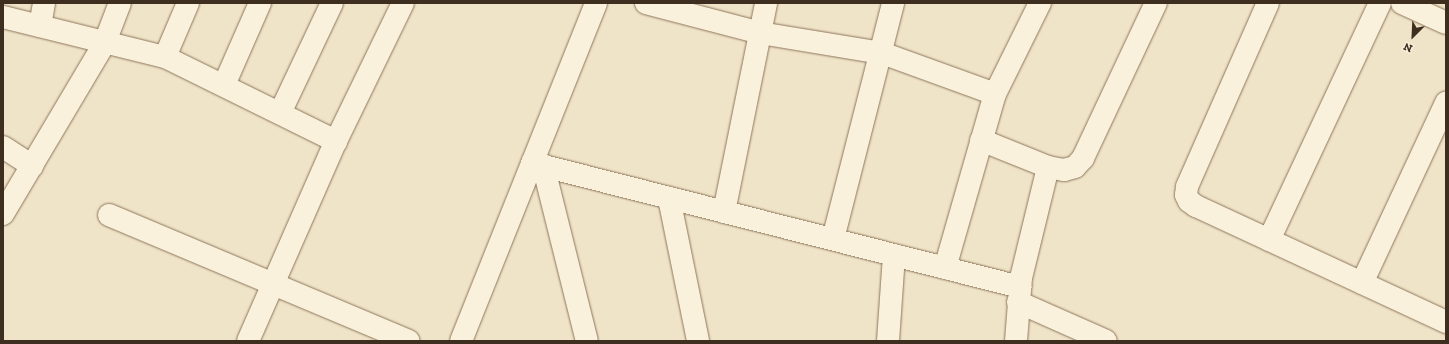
<!DOCTYPE html>
<html>
<head>
<meta charset="utf-8">
<style>
	body { margin:0 }
	#map { position:relative; width:1449px; height:344px; overflow:hidden; background:#f0e4c8; font-family:"Zilla Slab",serif }
	div>[style] { position:absolute }
	.roads { filter:drop-shadow(0 0 1px #8d765c) drop-shadow(0 0 1px #8d765c) }
	.street>* { height:22px; margin:-11px; padding:0 11px; transform-origin:11px; border-radius:11px; background:#faf1dc }
	span { translate:-50% -50%; white-space:nowrap; text-align:center; line-height:1.15; -webkit-text-stroke:3.5px #f7eed8; paint-order:stroke }
	.frame { position:absolute; inset:0; border:4px solid #3d2e20; pointer-events:none }
	.north { position:absolute; left:1393px; top:16px; width:40px; height:40px; -webkit-text-stroke:3px #f7eed8; paint-order:stroke; rotate:204deg; font-size:11px; font-weight:700; line-height:16px; text-align:center; color:#3d2e20 }
	.north::after { content:''; display:block; margin:auto; width:14px; height:18px; background:#3d2e20; clip-path:polygon(50% 0,100% 100%,50% 72%,0 100%) }
</style>
</head>
<body>
<div id="map">
	<div class="roads">
		<div class="street">
			<div style="left:646px;top:3px;width:118px;rotate:14.7deg"></div>
			<div style="left:760px;top:33px;width:124px;rotate:9.3deg"></div>
			<div style="left:882px;top:53px;width:120px;rotate:19.9deg"></div>
			<div style="left:1268px;top:3px;width:201px;rotate:113.8deg"></div>
			<div style="left:1187px;top:187px;width:8px;rotate:97deg"></div>
			<div style="left:1186px;top:195px;width:7px;rotate:63deg"></div>
			<div style="left:1189px;top:201px;width:9px;rotate:36deg"></div>
			<div style="left:1196px;top:206px;width:276px;rotate:24.9deg"></div>
			<div style="left:1402px;top:3px;width:48px;rotate:24.4deg"></div>
			<div style="left:3px;top:17px;width:167px;rotate:13.9deg"></div>
			<div style="left:165px;top:57px;width:191px;rotate:26.2deg"></div>
			<div style="left:40px;top:26px;width:23px;rotate:-80deg"></div>
			<div style="left:165px;top:57px;width:59px;rotate:-66.9deg"></div>
			<div style="left:224px;top:85px;width:90px;rotate:-66.3deg"></div>
			<div style="left:280px;top:113px;width:122px;rotate:-64.7deg"></div>
			<div style="left:981px;top:140px;width:72px;rotate:21.9deg"></div>
			<div style="left:1048px;top:167px;width:16px;rotate:11deg"></div>
			<div style="left:1064px;top:170px;width:11px;rotate:-15deg"></div>
			<div style="left:1075px;top:167px;width:12px;rotate:-48deg"></div>
			<div style="left:1083px;top:158px;width:171px;rotate:-64.8deg"></div>
			<div style="left:3px;top:147px;width:35px;rotate:33deg"></div>
			<div style="left:532px;top:163px;width:504px;rotate:14.26deg"></div>
			<div style="left:543px;top:165px;width:181px;rotate:76deg"></div>
			<div style="left:669px;top:198px;width:146px;rotate:78.5deg"></div>
			<div style="left:724px;top:212px;width:213px;rotate:-78.6deg"></div>
			<div style="left:3px;top:214px;width:200px;rotate:-59.3deg"></div>
			<div style="left:105px;top:42px;width:42px;rotate:-69deg"></div>
			<div style="left:109px;top:215px;width:325px;rotate:22.8deg"></div>
			<div style="left:833px;top:239px;width:244px;rotate:-75.7deg"></div>
			<div style="left:1269px;top:240px;width:262px;rotate:-64.9deg"></div>
			<div style="left:945px;top:268px;width:181px;rotate:-74deg"></div>
			<div style="left:995px;top:94px;width:102px;rotate:-63.7deg"></div>
			<div style="left:1362px;top:283px;width:199px;rotate:-65deg"></div>
			<div style="left:1018px;top:302px;width:96px;rotate:23.9deg"></div>
			<div style="left:248px;top:341px;width:219px;rotate:-66.3deg"></div>
			<div style="left:336px;top:141px;width:153px;rotate:-64.1deg"></div>
			<div style="left:461px;top:341px;width:364px;rotate:-68.2deg"></div>
			<div style="left:888px;top:341px;width:86px;rotate:-86deg"></div>
			<div style="left:1016px;top:341px;width:63px;rotate:-85.5deg"></div>
			<div style="left:1021px;top:278px;width:114px;rotate:-76.3deg"></div>
		</div>
	</div>
	<div class="frame"></div>
	<div class="north">N</div>
</div>
</body>
</html>
